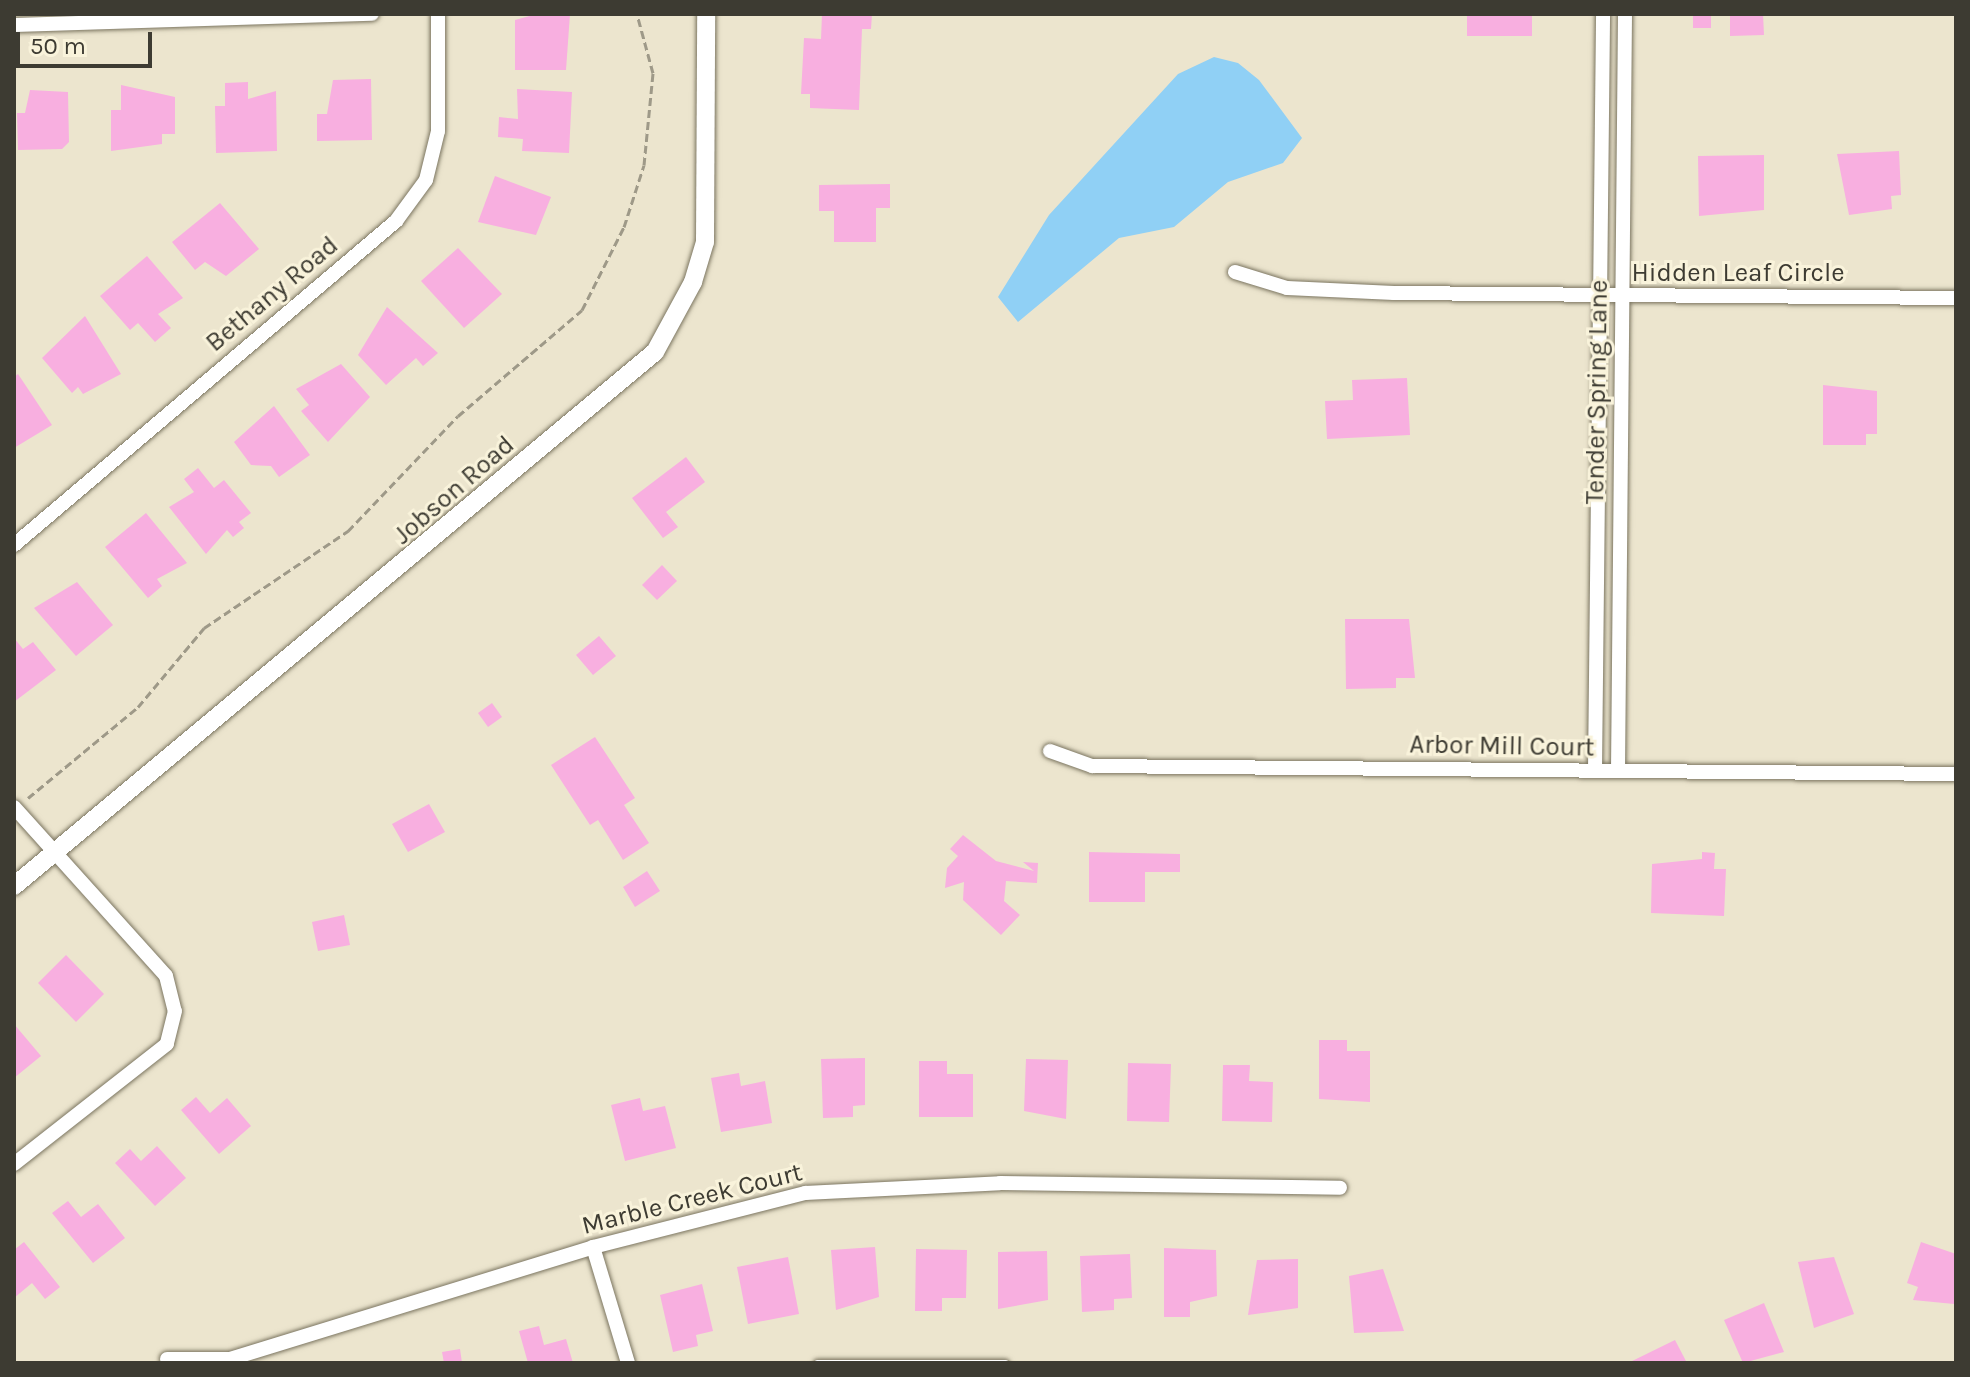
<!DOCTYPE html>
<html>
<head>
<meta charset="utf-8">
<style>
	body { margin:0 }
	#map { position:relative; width:1970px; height:1377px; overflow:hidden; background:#ece5ce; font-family:Karla,sans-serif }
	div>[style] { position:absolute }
	.water>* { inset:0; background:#90d0f5 }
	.building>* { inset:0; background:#f8afe0 }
	.path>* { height:3px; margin-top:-1.5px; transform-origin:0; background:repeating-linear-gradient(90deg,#9e9988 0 8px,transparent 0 12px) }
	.roads { filter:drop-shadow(0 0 2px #7b7560) drop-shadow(0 0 2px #7b7560) }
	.service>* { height:7px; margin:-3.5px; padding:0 3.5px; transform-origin:3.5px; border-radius:3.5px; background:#fff }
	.minor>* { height:14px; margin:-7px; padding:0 7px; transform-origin:7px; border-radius:7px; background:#fff }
	.tertiary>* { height:18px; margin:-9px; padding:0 9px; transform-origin:9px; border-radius:9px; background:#fff }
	span { translate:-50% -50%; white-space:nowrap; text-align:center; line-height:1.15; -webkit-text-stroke:6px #f9f3db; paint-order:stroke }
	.street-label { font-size:26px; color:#3d3b32 }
	.frame { position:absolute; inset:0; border:16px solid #3d3b32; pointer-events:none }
	.scale { position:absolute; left:16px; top:32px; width:136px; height:36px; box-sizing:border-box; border:4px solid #3d3b32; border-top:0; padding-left:10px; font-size:24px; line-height:28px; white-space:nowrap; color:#3d3b32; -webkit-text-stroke:6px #f9f3db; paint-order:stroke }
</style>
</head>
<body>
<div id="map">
	<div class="water">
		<div style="clip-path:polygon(1214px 57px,1238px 63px,1259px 80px,1302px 138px,1283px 163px,1228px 182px,1174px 227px,1119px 238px,1018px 322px,998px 297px,1049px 215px,1178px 74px)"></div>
	</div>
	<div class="building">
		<div style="clip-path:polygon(537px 14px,570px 14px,566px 70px,515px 70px,515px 20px)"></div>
		<div style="clip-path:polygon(822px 14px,872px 14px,871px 29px,862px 29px,859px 110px,810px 108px,810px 94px,801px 94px,804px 38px,821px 39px)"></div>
		<div style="clip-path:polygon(1467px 14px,1532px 14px,1532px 36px,1467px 36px)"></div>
		<div style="clip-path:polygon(1693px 14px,1711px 14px,1711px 28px,1693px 28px)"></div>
		<div style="clip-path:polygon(1730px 14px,1763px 14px,1764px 35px,1730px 36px)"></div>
		<div style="clip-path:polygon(371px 79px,372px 140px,317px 141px,317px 114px,327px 114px,333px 80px)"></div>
		<div style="clip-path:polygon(248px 82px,248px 99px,276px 91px,277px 151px,216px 153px,215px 106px,225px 106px,225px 83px)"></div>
		<div style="clip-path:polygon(121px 85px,175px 97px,175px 134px,162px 134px,162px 144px,111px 151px,111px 110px,121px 110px)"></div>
		<div style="clip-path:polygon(517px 89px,572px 92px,569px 153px,522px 151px,523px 139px,498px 137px,499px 117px,518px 119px)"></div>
		<div style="clip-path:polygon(30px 90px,68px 92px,69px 142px,62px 149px,18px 150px,17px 113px,25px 113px)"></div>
		<div style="clip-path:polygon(1899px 151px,1901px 195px,1891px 196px,1892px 209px,1849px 215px,1837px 154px)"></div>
		<div style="clip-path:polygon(1764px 155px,1764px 210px,1699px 216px,1698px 156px)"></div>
		<div style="clip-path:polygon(495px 176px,551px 197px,536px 235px,478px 222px)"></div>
		<div style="clip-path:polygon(890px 184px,890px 208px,876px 208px,876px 242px,834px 242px,834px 211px,819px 211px,819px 185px)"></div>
		<div style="clip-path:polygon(220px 203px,259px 249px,226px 276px,205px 262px,195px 270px,172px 242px)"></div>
		<div style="clip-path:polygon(458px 248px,502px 294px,464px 328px,421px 281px)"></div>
		<div style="clip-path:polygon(147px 256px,183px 298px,158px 314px,171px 328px,155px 342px,138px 323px,130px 330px,100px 296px)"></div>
		<div style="clip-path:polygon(387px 307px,438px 353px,423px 366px,416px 358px,386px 385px,358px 355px)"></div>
		<div style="clip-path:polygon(85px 316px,121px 374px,83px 394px,78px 387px,72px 393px,42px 358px)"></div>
		<div style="clip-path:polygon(341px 364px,370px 397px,328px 442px,301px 411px,309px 405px,296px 389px)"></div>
		<div style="clip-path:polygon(18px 374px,52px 425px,14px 448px,14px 377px)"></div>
		<div style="clip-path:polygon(1407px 378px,1410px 435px,1327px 439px,1325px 401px,1353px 400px,1352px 380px)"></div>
		<div style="clip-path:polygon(1823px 385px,1877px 391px,1877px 434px,1866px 434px,1866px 445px,1823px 445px)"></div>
		<div style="clip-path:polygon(274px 406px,310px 455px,279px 477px,271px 466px,251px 465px,234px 442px)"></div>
		<div style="clip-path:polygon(686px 457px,705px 482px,666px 512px,678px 527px,663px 538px,632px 498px)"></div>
		<div style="clip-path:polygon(198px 468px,214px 488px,224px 480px,251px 513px,239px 522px,244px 528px,233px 537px,227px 530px,206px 554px,169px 507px,194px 492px,184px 479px)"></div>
		<div style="clip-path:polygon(146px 513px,187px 563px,157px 579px,162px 586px,148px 598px,105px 547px)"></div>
		<div style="clip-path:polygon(662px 565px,677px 581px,657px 600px,642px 585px)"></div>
		<div style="clip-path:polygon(77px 582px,113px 625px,76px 656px,34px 608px)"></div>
		<div style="clip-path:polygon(1345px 619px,1409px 619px,1415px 678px,1396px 678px,1396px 688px,1346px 689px)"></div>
		<div style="clip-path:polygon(599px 636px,616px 656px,593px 675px,576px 655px)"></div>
		<div style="clip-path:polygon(14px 638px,23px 649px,33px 642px,56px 670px,14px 702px)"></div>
		<div style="clip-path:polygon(492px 703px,502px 717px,488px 727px,478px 713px)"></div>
		<div style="clip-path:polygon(595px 737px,635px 798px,624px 805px,649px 843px,623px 860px,598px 820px,590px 825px,551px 765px)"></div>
		<div style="clip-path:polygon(429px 804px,445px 832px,408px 852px,392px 824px)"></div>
		<div style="clip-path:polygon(963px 835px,996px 861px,1034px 871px,1023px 862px,1038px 863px,1037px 883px,1006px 881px,1004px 901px,1020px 915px,1001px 935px,963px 900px,964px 882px,945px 888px,947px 868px,958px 856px,950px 849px)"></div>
		<div style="clip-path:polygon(1089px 852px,1180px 854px,1180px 872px,1145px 872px,1145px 902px,1089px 902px)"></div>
		<div style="clip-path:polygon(1702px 852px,1715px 853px,1714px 869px,1726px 869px,1724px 916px,1651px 913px,1652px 864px,1702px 859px)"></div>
		<div style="clip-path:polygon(647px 871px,660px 891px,635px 907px,623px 887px)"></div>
		<div style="clip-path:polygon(344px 915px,350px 945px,318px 951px,312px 922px)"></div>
		<div style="clip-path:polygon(66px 955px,104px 994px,76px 1022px,38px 983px)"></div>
		<div style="clip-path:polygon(14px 1024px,41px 1056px,14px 1078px)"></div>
		<div style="clip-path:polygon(1319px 1040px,1347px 1040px,1347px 1051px,1370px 1051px,1370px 1102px,1319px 1099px)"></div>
		<div style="clip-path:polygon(865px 1058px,865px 1105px,853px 1106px,853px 1117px,823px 1118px,821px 1059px)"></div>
		<div style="clip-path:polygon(1026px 1059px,1068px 1060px,1066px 1119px,1024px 1111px)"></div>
		<div style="clip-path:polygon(919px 1061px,947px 1061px,947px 1074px,973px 1074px,973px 1117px,919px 1117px)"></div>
		<div style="clip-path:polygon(1128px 1063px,1171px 1064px,1169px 1122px,1127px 1121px)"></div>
		<div style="clip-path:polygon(1223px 1065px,1250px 1065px,1249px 1081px,1273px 1082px,1272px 1122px,1222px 1121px)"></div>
		<div style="clip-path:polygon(739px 1073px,741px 1086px,765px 1081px,772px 1123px,721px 1132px,711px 1078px)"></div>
		<div style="clip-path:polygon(196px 1097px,210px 1113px,227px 1098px,251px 1126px,219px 1154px,181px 1110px)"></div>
		<div style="clip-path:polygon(640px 1098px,643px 1111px,665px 1106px,676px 1148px,625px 1161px,611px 1105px)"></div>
		<div style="clip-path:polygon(157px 1146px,186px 1178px,155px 1206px,115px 1163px,130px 1149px,141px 1161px)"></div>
		<div style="clip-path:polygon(68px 1201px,81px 1217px,98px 1204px,125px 1238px,93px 1263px,52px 1213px)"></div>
		<div style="clip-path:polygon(24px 1242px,60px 1287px,45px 1299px,32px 1283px,14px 1298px,14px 1250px)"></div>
		<div style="clip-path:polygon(1921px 1242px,1956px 1254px,1954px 1304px,1913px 1300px,1918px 1287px,1907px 1283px)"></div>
		<div style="clip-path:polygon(875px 1247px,879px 1297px,836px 1310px,831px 1250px)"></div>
		<div style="clip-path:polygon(1164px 1248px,1216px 1250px,1217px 1296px,1190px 1302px,1190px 1317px,1164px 1317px)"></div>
		<div style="clip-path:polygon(916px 1249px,967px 1250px,966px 1298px,942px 1298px,942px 1311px,915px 1311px)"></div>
		<div style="clip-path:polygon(1047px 1251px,1048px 1300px,998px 1309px,998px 1252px)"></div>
		<div style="clip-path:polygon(1130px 1254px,1132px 1298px,1114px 1299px,1114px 1310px,1082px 1312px,1080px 1256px)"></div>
		<div style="clip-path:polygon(788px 1257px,799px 1314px,748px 1324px,737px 1267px)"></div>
		<div style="clip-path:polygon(1834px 1257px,1854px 1314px,1814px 1328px,1798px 1262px)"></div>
		<div style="clip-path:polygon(1298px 1259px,1298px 1308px,1248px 1315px,1257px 1260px)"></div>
		<div style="clip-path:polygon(1383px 1269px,1404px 1331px,1354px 1333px,1349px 1276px)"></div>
		<div style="clip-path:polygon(702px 1284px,713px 1331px,696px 1335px,698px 1346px,673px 1352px,660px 1295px)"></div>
		<div style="clip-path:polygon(1764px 1303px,1784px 1352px,1743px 1363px,1724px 1320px)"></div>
		<div style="clip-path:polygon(539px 1326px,544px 1345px,566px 1339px,573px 1363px,528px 1363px,519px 1331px)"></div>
		<div style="clip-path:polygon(1675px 1340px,1687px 1363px,1628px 1363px)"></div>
		<div style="clip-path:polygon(460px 1349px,462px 1363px,444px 1363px,442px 1352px)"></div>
	</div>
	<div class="path">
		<div style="left:28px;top:798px;width:143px;rotate:-39.6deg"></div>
		<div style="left:138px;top:707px;width:103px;rotate:-50.1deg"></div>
		<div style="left:204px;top:628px;width:174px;rotate:-34deg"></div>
		<div style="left:348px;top:531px;width:159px;rotate:-46.3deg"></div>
		<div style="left:458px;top:416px;width:163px;rotate:-40.5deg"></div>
		<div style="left:582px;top:310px;width:93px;rotate:-63.2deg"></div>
		<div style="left:624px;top:227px;width:65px;rotate:-72.1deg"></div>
		<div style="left:644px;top:165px;width:92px;rotate:-84.4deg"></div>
		<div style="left:653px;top:73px;width:61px;rotate:-105.2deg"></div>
	</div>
	<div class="roads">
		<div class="service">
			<div style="left:817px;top:1363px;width:188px"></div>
		</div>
		<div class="minor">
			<div style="left:14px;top:25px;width:358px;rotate:-1.8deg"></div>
			<div style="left:1235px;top:272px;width:54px;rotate:17.1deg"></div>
			<div style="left:1287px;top:288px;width:107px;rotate:2.7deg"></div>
			<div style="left:1394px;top:293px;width:562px;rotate:0.51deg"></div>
			<div style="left:14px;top:545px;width:501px;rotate:-40.3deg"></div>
			<div style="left:396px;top:221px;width:51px;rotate:-53.8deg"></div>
			<div style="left:426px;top:180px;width:50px;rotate:-76.2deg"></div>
			<div style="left:438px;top:131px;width:117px;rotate:-90deg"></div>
			<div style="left:1050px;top:751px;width:45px;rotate:19.7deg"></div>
			<div style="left:1092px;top:766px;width:864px;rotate:0.53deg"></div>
			<div style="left:1595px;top:771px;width:757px;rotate:-89.39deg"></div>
			<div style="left:1618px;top:771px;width:757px;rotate:-89.47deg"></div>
			<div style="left:14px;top:807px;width:227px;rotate:48deg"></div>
			<div style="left:166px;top:976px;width:36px;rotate:76deg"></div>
			<div style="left:175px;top:1011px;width:34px;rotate:104deg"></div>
			<div style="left:167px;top:1044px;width:194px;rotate:141.9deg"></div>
			<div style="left:593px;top:1247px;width:121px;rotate:73.2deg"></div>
			<div style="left:167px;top:1359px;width:63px"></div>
			<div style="left:230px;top:1359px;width:380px;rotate:-17.1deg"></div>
			<div style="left:593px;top:1247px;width:219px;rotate:-14.3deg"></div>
			<div style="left:805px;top:1193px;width:195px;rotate:-2.9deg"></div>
			<div style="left:1000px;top:1183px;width:340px;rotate:0.8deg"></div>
		</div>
		<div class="tertiary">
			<div style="left:14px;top:886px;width:834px;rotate:-39.8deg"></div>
			<div style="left:655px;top:352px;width:80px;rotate:-61.5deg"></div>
			<div style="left:693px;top:282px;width:42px;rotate:-73.3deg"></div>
			<div style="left:705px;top:242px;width:228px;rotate:-89.7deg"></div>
		</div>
	</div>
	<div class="street-label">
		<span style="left:1738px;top:273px">Hidden Leaf Circle</span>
		<span style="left:272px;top:294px;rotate:-40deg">Bethany Road</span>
		<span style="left:1597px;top:392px;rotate:-89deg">Tender Spring Lane</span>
		<span style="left:454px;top:490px;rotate:-41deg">Jobson Road</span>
		<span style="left:1502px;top:746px;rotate:1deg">Arbor Mill Court</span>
		<span style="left:692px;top:1199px;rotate:-14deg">Marble Creek Court</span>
	</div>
	<div class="frame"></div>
	<div class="scale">50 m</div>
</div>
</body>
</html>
